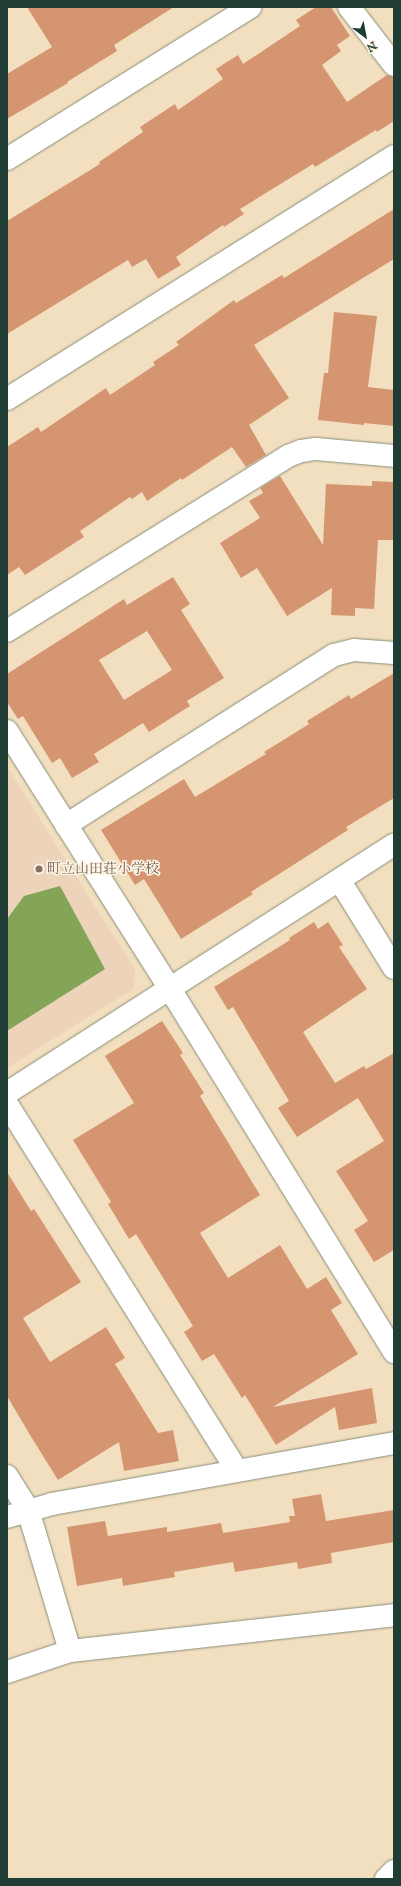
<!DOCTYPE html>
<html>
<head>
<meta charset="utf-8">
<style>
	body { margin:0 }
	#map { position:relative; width:401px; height:1886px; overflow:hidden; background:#f2dfbf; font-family:"IM FELL English","Noto Serif JP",serif }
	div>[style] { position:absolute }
	.built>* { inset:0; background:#ecd3b9 }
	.forest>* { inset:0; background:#84a458 }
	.building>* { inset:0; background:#d69571 }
	.roads { filter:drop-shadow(0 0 1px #888e7a) drop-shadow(0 0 1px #888e7a) }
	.minor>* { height:22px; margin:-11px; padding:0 11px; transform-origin:11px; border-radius:11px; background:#fff }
	.dots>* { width:11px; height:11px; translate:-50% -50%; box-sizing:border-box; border:2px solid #fcf5e5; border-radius:50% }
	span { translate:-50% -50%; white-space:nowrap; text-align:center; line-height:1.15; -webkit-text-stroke:3px #fcf5e5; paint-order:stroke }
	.education-label { font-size:14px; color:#785e54 }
	.left { translate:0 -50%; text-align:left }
	.frame { position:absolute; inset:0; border:8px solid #1f3d34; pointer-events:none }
	.north { position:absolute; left:345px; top:16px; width:40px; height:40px; -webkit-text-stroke:3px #fcf5e5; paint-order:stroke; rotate:148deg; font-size:11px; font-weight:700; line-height:16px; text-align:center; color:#1f3d34 }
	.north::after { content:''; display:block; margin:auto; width:14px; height:18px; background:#1f3d34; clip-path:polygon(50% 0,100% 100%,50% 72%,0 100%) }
</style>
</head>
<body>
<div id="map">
	<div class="built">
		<div style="clip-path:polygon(7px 767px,135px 970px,133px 989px,7px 1068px)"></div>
	</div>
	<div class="forest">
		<div style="clip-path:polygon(60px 886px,105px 969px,7px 1031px,7px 919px,24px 896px)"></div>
	</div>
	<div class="building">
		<div style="clip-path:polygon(27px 7px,174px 7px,114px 45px,117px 51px,67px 82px,68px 83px,7px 119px,7px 74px,52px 47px)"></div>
		<div style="clip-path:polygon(316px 7px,331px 7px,350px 36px,337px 45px,341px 51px,322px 65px,347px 102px,387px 75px,394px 77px,394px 121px,377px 132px,376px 130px,315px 167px,313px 164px,240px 209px,244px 214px,224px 227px,223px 225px,176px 257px,181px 265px,158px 279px,146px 259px,132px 267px,128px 260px,7px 334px,7px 221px,100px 164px,99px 162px,143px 132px,140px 127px,175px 104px,178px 110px,223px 79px,216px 69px,238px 55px,243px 64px,300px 26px,296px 20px)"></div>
		<div style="clip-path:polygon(394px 209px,394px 259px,254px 345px,289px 398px,249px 425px,266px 455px,246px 467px,232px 447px,182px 480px,181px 478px,147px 501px,142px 492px,132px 499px,130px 497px,80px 531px,84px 537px,25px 575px,19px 567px,7px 575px,7px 447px,38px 427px,41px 432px,106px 388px,110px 395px,155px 365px,153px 362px,179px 345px,176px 342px,234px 300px,236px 303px,282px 275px,284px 278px)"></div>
		<div style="clip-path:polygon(334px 312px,377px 316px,368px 387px,394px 390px,394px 426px,364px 423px,364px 425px,318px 420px,324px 373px,328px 373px)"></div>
		<div style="clip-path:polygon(280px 476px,323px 545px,326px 484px,372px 486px,372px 481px,394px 482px,394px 540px,378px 540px,374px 609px,355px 608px,355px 616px,331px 615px,332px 588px,287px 616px,257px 568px,241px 578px,220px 543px,260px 518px,249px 501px,263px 493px,260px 488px)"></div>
		<div style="clip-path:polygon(evenodd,173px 577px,190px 604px,181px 610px,224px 678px,187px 701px,190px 706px,149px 732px,143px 723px,94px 754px,99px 762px,72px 778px,60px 758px,52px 763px,23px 716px,18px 719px,7px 702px,7px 674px,124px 599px,127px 605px,173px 577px,147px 631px,172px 670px,124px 700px,99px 660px,147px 631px)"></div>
		<div style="clip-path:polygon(394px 673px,394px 798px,346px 827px,348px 830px,251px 892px,253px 894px,181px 939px,144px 879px,135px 885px,101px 830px,184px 779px,195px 797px,266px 754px,264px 752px,309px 724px,307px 721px,349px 695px,351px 699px)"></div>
		<div style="clip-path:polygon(314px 922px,318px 929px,328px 922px,343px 945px,339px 947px,367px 989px,303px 1032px,335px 1083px,364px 1066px,366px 1069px,394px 1053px,394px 1250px,374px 1262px,354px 1230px,368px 1221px,336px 1171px,384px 1141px,358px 1098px,297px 1137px,278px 1108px,289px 1101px,233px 1007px,228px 1010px,214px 987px,290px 940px,289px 938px)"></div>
		<div style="clip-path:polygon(162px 1021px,183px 1053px,180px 1055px,204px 1093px,200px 1096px,260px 1195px,200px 1233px,228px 1278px,280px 1245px,307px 1289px,326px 1277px,342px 1303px,331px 1310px,358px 1354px,273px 1407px,372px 1388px,377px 1423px,339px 1430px,335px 1407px,276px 1445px,245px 1395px,242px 1398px,214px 1354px,202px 1361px,184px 1332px,193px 1326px,136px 1234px,129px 1239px,108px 1204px,111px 1202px,73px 1140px,134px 1103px,105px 1056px)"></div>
		<div style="clip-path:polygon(7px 1172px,31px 1211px,34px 1209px,81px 1282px,23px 1318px,50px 1362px,106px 1327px,125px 1358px,115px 1364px,158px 1433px,173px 1430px,179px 1461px,124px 1471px,119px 1442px,58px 1480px,30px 1435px,7px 1396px)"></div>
		<div style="clip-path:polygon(321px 1494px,326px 1521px,394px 1510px,394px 1542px,331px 1553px,332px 1563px,298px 1569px,297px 1562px,235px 1572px,233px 1562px,174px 1572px,175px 1577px,123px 1586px,122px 1578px,77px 1586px,67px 1527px,105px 1521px,108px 1536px,167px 1527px,167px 1532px,221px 1523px,223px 1533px,290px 1522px,289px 1516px,295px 1516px,292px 1499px)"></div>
	</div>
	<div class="roads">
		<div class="minor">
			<div style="left:349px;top:7px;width:73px;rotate:52.2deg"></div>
			<div style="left:7px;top:159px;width:287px;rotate:-32deg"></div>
			<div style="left:7px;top:399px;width:457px;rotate:-32.1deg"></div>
			<div style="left:7px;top:631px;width:331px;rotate:-31.9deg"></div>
			<div style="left:288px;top:456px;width:14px;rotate:-21deg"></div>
			<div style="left:301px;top:451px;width:15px;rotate:-8deg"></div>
			<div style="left:316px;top:449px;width:78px;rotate:5.1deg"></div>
			<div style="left:7px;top:731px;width:305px;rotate:57.7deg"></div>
			<div style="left:170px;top:989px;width:427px;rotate:58.3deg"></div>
			<div style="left:66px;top:825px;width:317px;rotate:-32.4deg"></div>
			<div style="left:334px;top:655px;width:21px;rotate:-14deg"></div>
			<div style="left:354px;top:650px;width:40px;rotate:4.3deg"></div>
			<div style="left:340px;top:881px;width:102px;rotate:58.2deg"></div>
			<div style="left:7px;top:1093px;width:460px;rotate:-32.7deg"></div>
			<div style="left:7px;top:1104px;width:432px;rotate:57.9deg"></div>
			<div style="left:7px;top:1476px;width:40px;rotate:58deg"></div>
			<div style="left:28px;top:1510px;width:147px;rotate:73.4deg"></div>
			<div style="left:7px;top:1517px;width:47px;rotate:-16.1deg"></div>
			<div style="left:52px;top:1504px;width:347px;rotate:-10.1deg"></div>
			<div style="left:7px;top:1672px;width:66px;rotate:-18.4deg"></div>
			<div style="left:70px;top:1651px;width:326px;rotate:-6.3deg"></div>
			<div style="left:386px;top:1879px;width:11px;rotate:-45deg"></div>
		</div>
	</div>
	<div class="dots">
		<div style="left:39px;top:869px;background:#8d6e63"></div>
	</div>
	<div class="education-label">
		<span class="left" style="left:47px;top:869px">町立山田荘小学校</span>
	</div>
	<div class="frame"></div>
	<div class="north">N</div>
</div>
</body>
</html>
